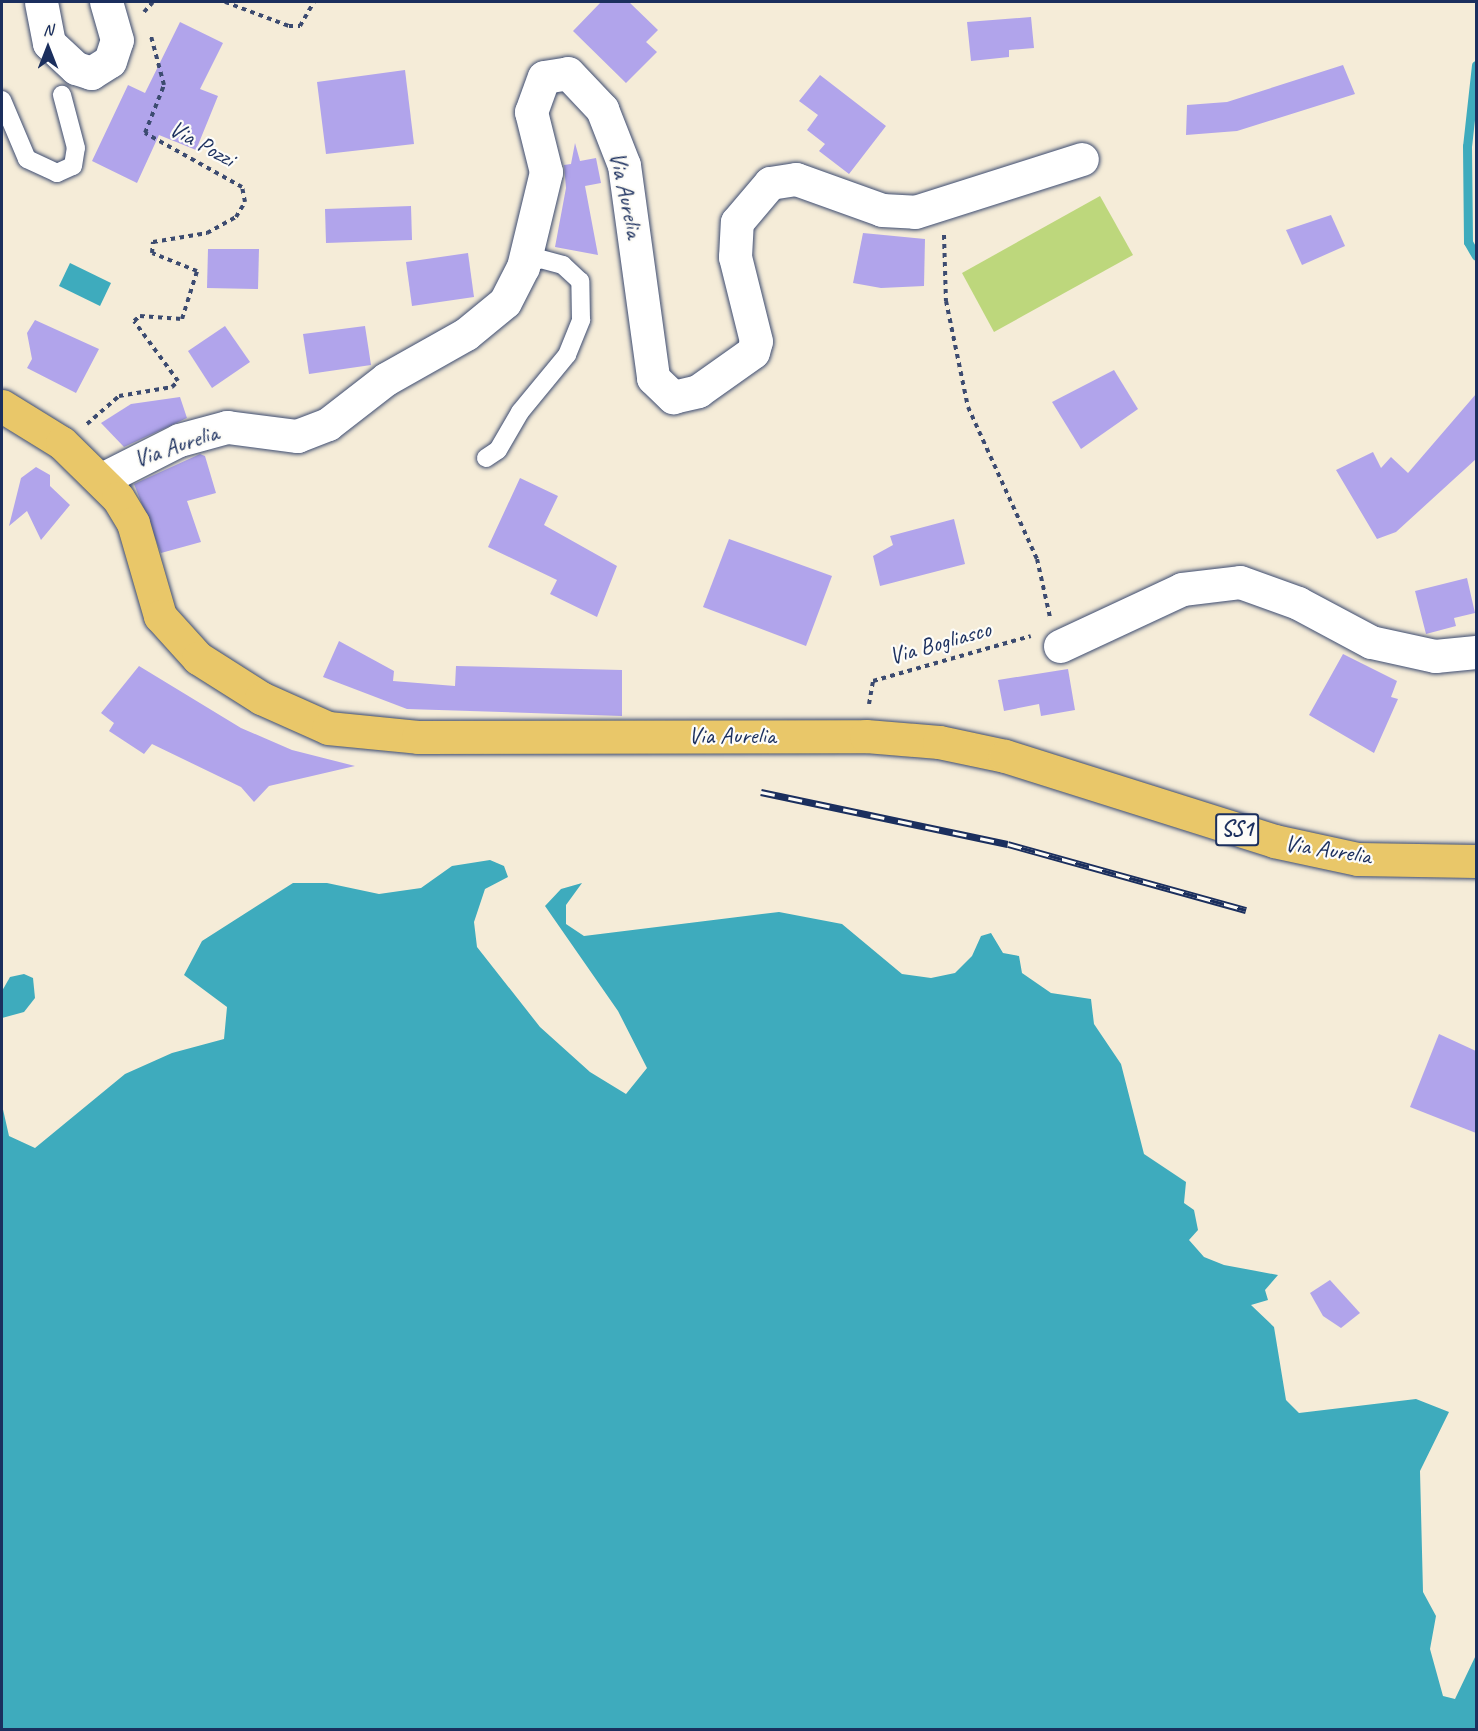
<!DOCTYPE html>
<html>
<head>
<meta charset="utf-8">
<style>
	body { margin:0 }
	#map { position:relative; width:1478px; height:1731px; overflow:hidden; background:#f5ecd8; font-family:Caveat,sans-serif }
	div>[style] { position:absolute }
	.green>* { inset:0; background:#bdd77c }
	.water>* { inset:0; background:#3eabbd }
	.stream>* { height:9px; margin:-4.5px; padding:0 4.5px; transform-origin:4.5px; border-radius:4.5px; background:#3eabbd }
	.building>* { inset:0; background:#b1a4eb }
	.path>* { height:4px; margin-top:-2px; transform-origin:0; background:repeating-linear-gradient(90deg,#3c4b70 0 4.5px,transparent 0 9px) }
	.roads { filter:drop-shadow(0 0 2px #3c4b70) drop-shadow(0 0 2px #3c4b70) }
	.lane>* { height:18px; margin:-9px; padding:0 9px; transform-origin:9px; border-radius:9px; background:#fff }
	.street>* { height:33px; margin:-16.5px; padding:0 16.5px; transform-origin:16.5px; border-radius:16.5px; background:#fff }
	.primary>* { height:33px; margin:-16.5px; padding:0 16.5px; transform-origin:16.5px; border-radius:16.5px; background:#e9c769 }
	.rail>* { height:7px; margin-top:-3.5px; transform-origin:0; background:repeating-linear-gradient(90deg,#fdfcf7 0 14px,#1b2f5e 0 28px); box-sizing:border-box; border-block:2px solid #1b2f5e }
	span { translate:-50% -50%; white-space:nowrap; text-align:center; line-height:1.15; -webkit-text-stroke:4.5px #fdfcf7; paint-order:stroke }
	.shield-label span { padding:2px 4px; background:#fdfcf7; border:2px solid; border-radius:4px; -webkit-text-stroke-width:0 }
	.shield-label { font-size:22px; color:#1b2f5e; font-weight:700 }
	.street-label { font-size:24px; color:#1b2f5e }
	.frame { position:absolute; inset:0; border:3px solid #1b2f5e; pointer-events:none }
	.north { position:absolute; left:18px; top:18px; width:60px; height:60px; -webkit-text-stroke:4px #fdfcf7; paint-order:stroke; rotate:0deg; font-size:16px; font-weight:700; line-height:24px; text-align:center; color:#1b2f5e }
	.north::after { content:''; display:block; margin:auto; width:21px; height:27px; background:#1b2f5e; clip-path:polygon(50% 0,100% 100%,50% 72%,0 100%) }
</style>
</head>
<body>
<div id="map">
	<div class="green">
		<div style="clip-path:polygon(1100px 196px,1133px 255px,994px 332px,962px 273px)"></div>
	</div>
	<div class="water">
		<div style="clip-path:polygon(70px 263px,111px 283px,100px 306px,59px 286px)"></div>
		<div style="clip-path:polygon(490px 860px,504px 866px,508px 877px,485px 889px,474px 922px,477px 947px,540px 1027px,590px 1072px,626px 1094px,647px 1068px,618px 1011px,545px 906px,561px 889px,582px 883px,566px 905px,566px 924px,584px 936px,779px 912px,842px 924px,902px 974px,931px 978px,955px 973px,972px 956px,981px 936px,991px 933px,1003px 953px,1019px 956px,1022px 973px,1051px 993px,1091px 999px,1094px 1024px,1121px 1064px,1144px 1154px,1186px 1182px,1184px 1203px,1194px 1210px,1198px 1230px,1189px 1240px,1204px 1257px,1224px 1265px,1278px 1275px,1265px 1290px,1268px 1300px,1251px 1305px,1274px 1327px,1286px 1400px,1299px 1413px,1416px 1399px,1449px 1412px,1420px 1471px,1423px 1592px,1436px 1616px,1430px 1649px,1443px 1696px,1455px 1699px,1476px 1655px,1476px 1729px,2px 1729px,2px 1105px,9px 1136px,35px 1148px,125px 1074px,172px 1053px,224px 1039px,227px 1007px,184px 975px,202px 941px,293px 883px,327px 883px,379px 894px,421px 888px,452px 866px)"></div>
		<div style="clip-path:polygon(24px 974px,33px 978px,35px 998px,24px 1012px,2px 1018px,2px 991px,10px 977px)"></div>
	</div>
	<div class="stream">
		<div style="left:1476px;top:65px;width:81px;rotate:96.3deg"></div>
		<div style="left:1467px;top:146px;width:96px;rotate:89.4deg"></div>
		<div style="left:1468px;top:242px;width:16px;rotate:60deg"></div>
	</div>
	<div class="building">
		<div style="clip-path:polygon(601px 2px,629px 2px,658px 30px,646px 42px,657px 52px,626px 83px,573px 31px)"></div>
		<div style="clip-path:polygon(1031px 17px,1034px 48px,1009px 50px,1009px 57px,971px 61px,967px 22px)"></div>
		<div style="clip-path:polygon(180px 22px,223px 43px,200px 89px,218px 96px,196px 150px,159px 135px,137px 183px,92px 161px,128px 85px,145px 93px)"></div>
		<div style="clip-path:polygon(1343px 65px,1355px 94px,1237px 131px,1186px 135px,1187px 105px,1227px 102px)"></div>
		<div style="clip-path:polygon(405px 70px,414px 144px,326px 154px,317px 82px)"></div>
		<div style="clip-path:polygon(820px 75px,886px 126px,849px 174px,819px 151px,825px 144px,807px 130px,818px 115px,799px 101px)"></div>
		<div style="clip-path:polygon(575px 143px,580px 161px,596px 158px,601px 183px,585px 186px,598px 255px,555px 247px,566px 188px,564px 165px,571px 164px)"></div>
		<div style="clip-path:polygon(411px 206px,412px 240px,326px 243px,325px 209px)"></div>
		<div style="clip-path:polygon(1331px 215px,1345px 246px,1302px 265px,1286px 230px)"></div>
		<div style="clip-path:polygon(863px 233px,925px 239px,924px 286px,881px 288px,853px 283px)"></div>
		<div style="clip-path:polygon(208px 249px,259px 249px,258px 289px,207px 288px)"></div>
		<div style="clip-path:polygon(468px 253px,474px 297px,412px 306px,406px 262px)"></div>
		<div style="clip-path:polygon(35px 320px,99px 349px,76px 393px,27px 368px,32px 359px,27px 333px)"></div>
		<div style="clip-path:polygon(225px 326px,250px 362px,212px 388px,188px 351px)"></div>
		<div style="clip-path:polygon(365px 326px,371px 365px,309px 374px,303px 334px)"></div>
		<div style="clip-path:polygon(1114px 370px,1138px 409px,1081px 449px,1052px 402px)"></div>
		<div style="clip-path:polygon(1476px 394px,1476px 459px,1396px 532px,1377px 539px,1336px 470px,1373px 452px,1381px 468px,1391px 457px,1408px 473px)"></div>
		<div style="clip-path:polygon(180px 397px,187px 418px,124px 447px,101px 423px,131px 404px)"></div>
		<div style="clip-path:polygon(200px 454px,205px 456px,216px 493px,187px 501px,201px 542px,161px 553px,134px 484px)"></div>
		<div style="clip-path:polygon(36px 467px,50px 475px,50px 486px,70px 505px,41px 540px,27px 511px,9px 526px,21px 478px)"></div>
		<div style="clip-path:polygon(520px 478px,558px 496px,544px 525px,617px 566px,597px 617px,550px 594px,557px 580px,488px 547px)"></div>
		<div style="clip-path:polygon(954px 519px,965px 564px,880px 586px,873px 556px,893px 545px,890px 536px)"></div>
		<div style="clip-path:polygon(729px 539px,832px 576px,806px 646px,703px 607px)"></div>
		<div style="clip-path:polygon(1467px 578px,1475px 613px,1454px 618px,1456px 626px,1426px 634px,1415px 591px)"></div>
		<div style="clip-path:polygon(339px 641px,394px 671px,393px 681px,455px 686px,456px 666px,622px 670px,622px 716px,407px 709px,323px 677px)"></div>
		<div style="clip-path:polygon(1343px 654px,1397px 681px,1391px 697px,1398px 699px,1374px 753px,1309px 715px)"></div>
		<div style="clip-path:polygon(139px 666px,241px 728px,292px 750px,355px 766px,269px 786px,254px 802px,241px 787px,152px 744px,144px 754px,109px 731px,114px 723px,101px 713px)"></div>
		<div style="clip-path:polygon(1068px 669px,1075px 710px,1041px 716px,1039px 704px,1004px 711px,998px 680px)"></div>
		<div style="clip-path:polygon(1439px 1034px,1476px 1051px,1476px 1133px,1410px 1107px)"></div>
		<div style="clip-path:polygon(1330px 1280px,1360px 1313px,1341px 1328px,1323px 1316px,1310px 1293px)"></div>
	</div>
	<div class="path">
		<div style="left:225px;top:2px;width:68px;rotate:20.6deg"></div>
		<div style="left:289px;top:26px;width:11px"></div>
		<div style="left:300px;top:26px;width:28px;rotate:-60deg"></div>
		<div style="left:144px;top:12px;width:13px;rotate:-48deg"></div>
		<div style="left:944px;top:235px;width:66px;rotate:88.3deg"></div>
		<div style="left:946px;top:301px;width:108px;rotate:78.3deg"></div>
		<div style="left:968px;top:407px;width:167px;rotate:65.6deg"></div>
		<div style="left:1037px;top:559px;width:59px;rotate:77.4deg"></div>
		<div style="left:87px;top:424px;width:43px;rotate:-41.2deg"></div>
		<div style="left:119px;top:396px;width:54px;rotate:-9.6deg"></div>
		<div style="left:172px;top:387px;width:8px;rotate:-45deg"></div>
		<div style="left:178px;top:381px;width:74px;rotate:-126.3deg"></div>
		<div style="left:134px;top:321px;width:8px;rotate:-40deg"></div>
		<div style="left:140px;top:316px;width:42px;rotate:4.1deg"></div>
		<div style="left:182px;top:319px;width:50px;rotate:-72.6deg"></div>
		<div style="left:197px;top:271px;width:48px;rotate:-158.2deg"></div>
		<div style="left:152px;top:253px;width:11px;rotate:-85deg"></div>
		<div style="left:153px;top:242px;width:55px;rotate:-9.5deg"></div>
		<div style="left:207px;top:233px;width:33px;rotate:-29deg"></div>
		<div style="left:236px;top:217px;width:17px;rotate:-59deg"></div>
		<div style="left:245px;top:202px;width:15px;rotate:-101deg"></div>
		<div style="left:242px;top:187px;width:111px;rotate:-150.9deg"></div>
		<div style="left:145px;top:133px;width:52px;rotate:-68.4deg"></div>
		<div style="left:164px;top:85px;width:51px;rotate:-104.9deg"></div>
		<div style="left:869px;top:704px;width:23px;rotate:-80deg"></div>
		<div style="left:873px;top:681px;width:164px;rotate:-15.9deg"></div>
	</div>
	<div class="roads">
		<div class="lane">
			<div style="left:2px;top:100px;width:64px;rotate:67deg"></div>
			<div style="left:27px;top:159px;width:33px;rotate:25deg"></div>
			<div style="left:57px;top:173px;width:17px;rotate:-24deg"></div>
			<div style="left:73px;top:166px;width:18px;rotate:-81deg"></div>
			<div style="left:76px;top:148px;width:55px;rotate:-104.8deg"></div>
			<div style="left:486px;top:458px;width:14px;rotate:-34deg"></div>
			<div style="left:498px;top:450px;width:44px;rotate:-59.9deg"></div>
			<div style="left:520px;top:412px;width:74px;rotate:-50.5deg"></div>
			<div style="left:567px;top:355px;width:38px;rotate:-68deg"></div>
			<div style="left:581px;top:320px;width:39px;rotate:-91deg"></div>
			<div style="left:580px;top:281px;width:23px;rotate:-137deg"></div>
			<div style="left:563px;top:265px;width:24px;rotate:-165deg"></div>
			<div style="left:540px;top:259px;width:19px;rotate:155deg"></div>
		</div>
		<div class="street">
			<div style="left:41px;top:2px;width:42px;rotate:79deg"></div>
			<div style="left:49px;top:43px;width:37px;rotate:43deg"></div>
			<div style="left:76px;top:68px;width:16px;rotate:18deg"></div>
			<div style="left:91px;top:73px;width:22px;rotate:-32deg"></div>
			<div style="left:110px;top:61px;width:22px;rotate:-72deg"></div>
			<div style="left:117px;top:40px;width:40px;rotate:-106deg"></div>
			<div style="left:102px;top:479px;width:86px;rotate:-26.9deg"></div>
			<div style="left:179px;top:440px;width:50px;rotate:-15.2deg"></div>
			<div style="left:227px;top:427px;width:71px;rotate:7.3deg"></div>
			<div style="left:297px;top:436px;width:33px;rotate:-21deg"></div>
			<div style="left:328px;top:424px;width:73px;rotate:-37.8deg"></div>
			<div style="left:386px;top:379px;width:92px;rotate:-29.4deg"></div>
			<div style="left:466px;top:334px;width:50px;rotate:-39.4deg"></div>
			<div style="left:505px;top:302px;width:39px;rotate:-63deg"></div>
			<div style="left:523px;top:267px;width:98px;rotate:-76.4deg"></div>
			<div style="left:546px;top:172px;width:62px;rotate:-104deg"></div>
			<div style="left:531px;top:112px;width:37px;rotate:-70deg"></div>
			<div style="left:544px;top:77px;width:24px;rotate:-9deg"></div>
			<div style="left:568px;top:73px;width:50px;rotate:46.6deg"></div>
			<div style="left:602px;top:109px;width:60px;rotate:68.6deg"></div>
			<div style="left:624px;top:165px;width:215px;rotate:82.2deg"></div>
			<div style="left:653px;top:378px;width:28px;rotate:44deg"></div>
			<div style="left:673px;top:397px;width:26px;rotate:-13deg"></div>
			<div style="left:698px;top:391px;width:67px;rotate:-35.3deg"></div>
			<div style="left:753px;top:352px;width:11px;rotate:-75deg"></div>
			<div style="left:756px;top:341px;width:87px;rotate:-104deg"></div>
			<div style="left:735px;top:257px;width:35px;rotate:-87deg"></div>
			<div style="left:737px;top:222px;width:51px;rotate:-49.8deg"></div>
			<div style="left:770px;top:183px;width:26px;rotate:-9deg"></div>
			<div style="left:796px;top:179px;width:91px;rotate:19.8deg"></div>
			<div style="left:882px;top:210px;width:33px;rotate:3deg"></div>
			<div style="left:915px;top:212px;width:175px;rotate:-17.6deg"></div>
			<div style="left:1060px;top:646px;width:135px;rotate:-25deg"></div>
			<div style="left:1182px;top:589px;width:58px;rotate:-6.9deg"></div>
			<div style="left:1240px;top:582px;width:62px;rotate:19.9deg"></div>
			<div style="left:1298px;top:603px;width:83px;rotate:28.1deg"></div>
			<div style="left:1371px;top:642px;width:66px;rotate:12.3deg"></div>
			<div style="left:1435px;top:656px;width:41px;rotate:-5.6deg"></div>
		</div>
		<div class="primary">
			<div style="left:2px;top:406px;width:70px;rotate:31.7deg"></div>
			<div style="left:62px;top:443px;width:78px;rotate:44.5deg"></div>
			<div style="left:118px;top:498px;width:29px;rotate:59deg"></div>
			<div style="left:133px;top:523px;width:97px;rotate:73.8deg"></div>
			<div style="left:160px;top:616px;width:57px;rotate:47.9deg"></div>
			<div style="left:198px;top:658px;width:75px;rotate:32.4deg"></div>
			<div style="left:261px;top:698px;width:73px;rotate:24.1deg"></div>
			<div style="left:328px;top:728px;width:90px;rotate:5.7deg"></div>
			<div style="left:418px;top:737px;width:448px;rotate:-0.1deg"></div>
			<div style="left:866px;top:736px;width:73px;rotate:4.7deg"></div>
			<div style="left:939px;top:742px;width:67px;rotate:12deg"></div>
			<div style="left:1005px;top:756px;width:282px;rotate:17.5deg"></div>
			<div style="left:1274px;top:841px;width:86px;rotate:12.1deg"></div>
			<div style="left:1358px;top:859px;width:118px;rotate:1deg"></div>
		</div>
	</div>
	<div class="rail">
		<div style="left:761px;top:792px;width:252px;rotate:11.9deg"></div>
		<div style="left:1008px;top:844px;width:247px;rotate:15.5deg"></div>
	</div>
	<div class="shield-label">
		<span style="left:1237px;top:830px">SS1</span>
	</div>
	<div class="street-label">
		<span style="left:202px;top:144px;rotate:29deg">Via Pozzi</span>
		<span style="left:626px;top:195px;rotate:78deg">Via Aurelia</span>
		<span style="left:176px;top:446px;rotate:-19deg">Via Aurelia</span>
		<span style="left:940px;top:643px;rotate:-16deg">Via Bogliasco</span>
		<span style="left:732px;top:736px">Via Aurelia</span>
		<span style="left:1328px;top:850px;rotate:9deg">Via Aurelia</span>
	</div>
	<div class="frame"></div>
	<div class="north">N</div>
</div>
</body>
</html>
